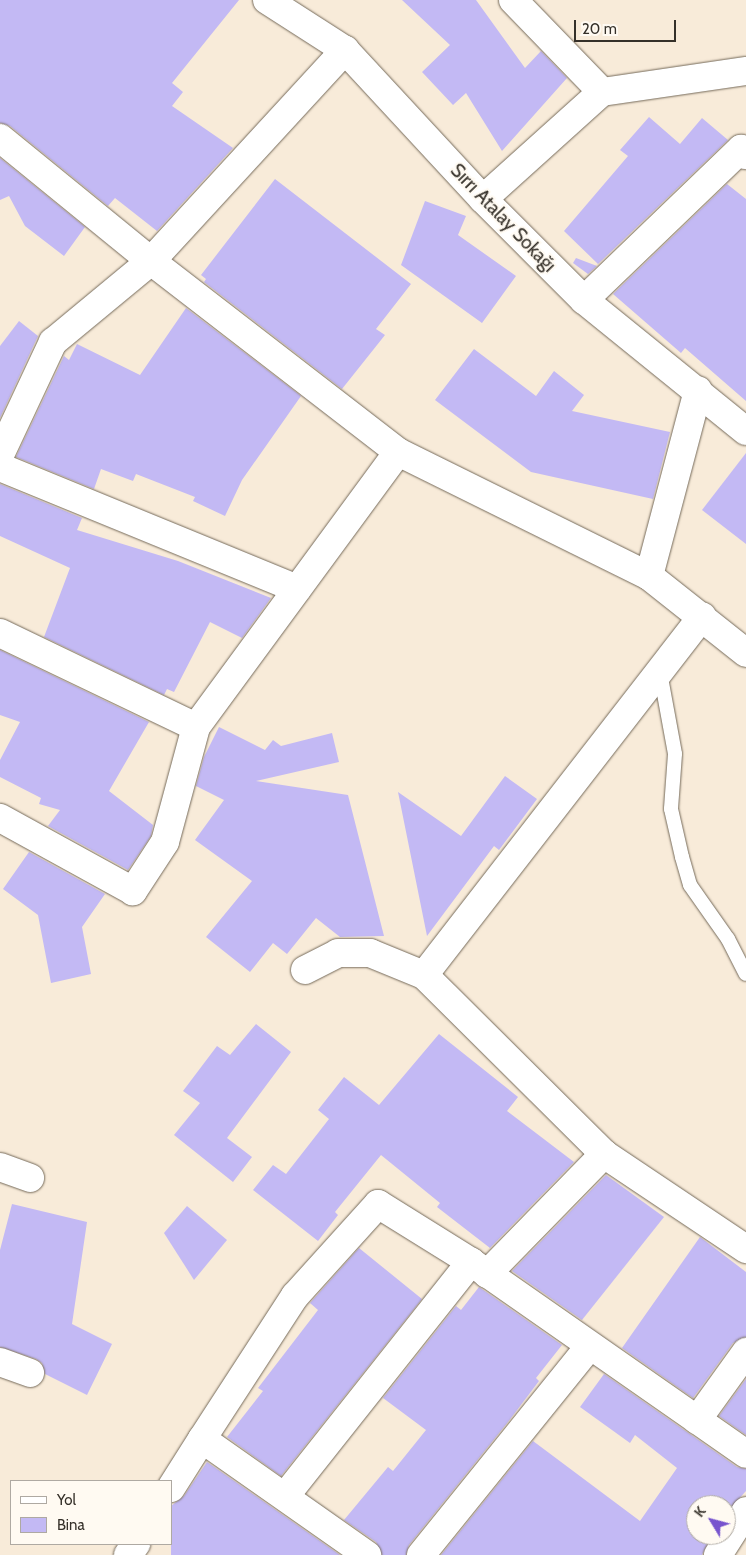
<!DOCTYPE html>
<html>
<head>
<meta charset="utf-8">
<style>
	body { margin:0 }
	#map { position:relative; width:746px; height:1555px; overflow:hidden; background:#f8ebd9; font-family:Cabin,sans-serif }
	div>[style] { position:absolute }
	.building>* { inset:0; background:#c3b9f4 }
	.roads { filter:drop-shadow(0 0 1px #756a5a) drop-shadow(0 0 1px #756a5a) }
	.lane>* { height:14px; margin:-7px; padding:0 7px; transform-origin:7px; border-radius:7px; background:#fff }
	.street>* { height:28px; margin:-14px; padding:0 14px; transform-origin:14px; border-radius:14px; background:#fff }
	.secondary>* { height:28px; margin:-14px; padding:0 14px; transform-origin:14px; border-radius:14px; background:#fff }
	span { translate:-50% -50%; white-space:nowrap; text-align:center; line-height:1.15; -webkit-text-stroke:4px #fffaf2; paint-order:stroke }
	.street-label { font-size:19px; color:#353029 }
	.legend { position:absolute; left:10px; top:1480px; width:162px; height:65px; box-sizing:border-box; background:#fffaf2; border:1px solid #aea9a2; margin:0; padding:6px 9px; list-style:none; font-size:15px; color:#353029 }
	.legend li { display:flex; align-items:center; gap:10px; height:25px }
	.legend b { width:25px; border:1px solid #aea9a2 }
	.north { position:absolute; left:686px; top:1495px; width:50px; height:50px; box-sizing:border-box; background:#fffaf2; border:1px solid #aea9a2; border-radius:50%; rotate:307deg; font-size:14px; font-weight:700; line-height:20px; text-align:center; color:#353029 }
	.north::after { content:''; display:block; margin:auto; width:18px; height:22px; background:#7754ce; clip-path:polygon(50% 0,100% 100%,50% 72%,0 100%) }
	.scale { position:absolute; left:574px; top:20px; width:102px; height:22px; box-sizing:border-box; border:2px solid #353029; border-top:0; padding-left:6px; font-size:15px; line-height:18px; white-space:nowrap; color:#353029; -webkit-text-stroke:4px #fffaf2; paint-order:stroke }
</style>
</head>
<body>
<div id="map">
	<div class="building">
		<div style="clip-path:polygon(0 0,239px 0,172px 83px,183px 92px,172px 106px,233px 148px,157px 231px,115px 198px,108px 206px,10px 126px,0 123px)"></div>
		<div style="clip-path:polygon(402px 0,476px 0,525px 68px,541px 51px,567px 78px,502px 151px,466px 93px,453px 105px,422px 72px,450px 45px)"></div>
		<div style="clip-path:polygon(649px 117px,680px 144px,702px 118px,728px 140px,598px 264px,564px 231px,628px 156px,620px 150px)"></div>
		<div style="clip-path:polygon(0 158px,85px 227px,64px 256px,25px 226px,9px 196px,0 200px)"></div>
		<div style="clip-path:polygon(275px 179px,411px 284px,376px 329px,385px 335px,342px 389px,204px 282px,206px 279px,201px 275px)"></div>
		<div style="clip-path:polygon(727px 184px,746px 199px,746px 401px,685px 348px,681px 353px,613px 294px)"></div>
		<div style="clip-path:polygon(425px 201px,466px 216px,458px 235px,516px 276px,482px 323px,401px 265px)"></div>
		<div style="clip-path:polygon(576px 258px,597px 266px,588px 274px,573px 263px)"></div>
		<div style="clip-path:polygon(186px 308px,301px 396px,242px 480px,225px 516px,193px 501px,195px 497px,136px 474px,133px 481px,101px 469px,94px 489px,16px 457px,64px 356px,69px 360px,77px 344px,140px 375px)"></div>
		<div style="clip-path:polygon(19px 321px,38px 336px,0 418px,0 346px)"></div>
		<div style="clip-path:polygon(474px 349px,536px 396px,554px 371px,584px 395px,572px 411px,670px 432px,653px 499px,531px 472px,435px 400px)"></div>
		<div style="clip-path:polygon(746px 453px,746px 544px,702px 510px)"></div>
		<div style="clip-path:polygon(0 484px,82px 518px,77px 530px,178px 561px,271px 598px,242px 638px,210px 622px,174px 692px,167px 689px,164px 695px,44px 637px,70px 568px,0 536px)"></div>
		<div style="clip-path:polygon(0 650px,149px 722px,109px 791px,153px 825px,151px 836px,128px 870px,48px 826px,60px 810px,39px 804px,41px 798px,0 777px,0 760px,20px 722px,0 715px)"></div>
		<div style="clip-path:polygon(219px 727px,265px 750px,273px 740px,281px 746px,332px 733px,339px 762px,256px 781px,348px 795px,384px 936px,340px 937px,316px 918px,287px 954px,273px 943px,250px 972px,206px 937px,252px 881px,195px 840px,224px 800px,196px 786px,204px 757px)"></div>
		<div style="clip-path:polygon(505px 776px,537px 799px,499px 850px,494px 846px,427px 936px,398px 792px,461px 836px)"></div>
		<div style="clip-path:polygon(29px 852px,105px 894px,82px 927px,91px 974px,51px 983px,38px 915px,3px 889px)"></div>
		<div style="clip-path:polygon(256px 1024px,291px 1052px,227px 1138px,252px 1157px,233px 1182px,174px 1135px,200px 1103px,183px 1091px,217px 1046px,230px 1055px)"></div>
		<div style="clip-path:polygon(439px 1034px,518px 1097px,507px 1111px,574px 1162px,490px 1248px,437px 1207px,440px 1203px,381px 1155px,335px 1212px,338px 1215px,318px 1241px,253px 1190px,273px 1165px,286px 1174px,329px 1119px,318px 1110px,344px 1077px,379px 1105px)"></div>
		<div style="clip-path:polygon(606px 1175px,664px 1217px,582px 1320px,512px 1271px)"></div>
		<div style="clip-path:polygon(12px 1204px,87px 1222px,72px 1324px,112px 1344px,87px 1395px,45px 1374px,42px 1363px,36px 1359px,0 1347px,0 1250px)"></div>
		<div style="clip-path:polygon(187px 1206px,227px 1240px,194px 1280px,164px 1233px)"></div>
		<div style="clip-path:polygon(700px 1237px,746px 1272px,746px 1337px,733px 1343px,693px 1398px,622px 1348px)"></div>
		<div style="clip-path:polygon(359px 1248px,422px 1299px,281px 1476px,227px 1437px,263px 1391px,258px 1388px,318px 1310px,310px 1303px)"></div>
		<div style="clip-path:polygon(479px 1287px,562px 1345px,536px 1378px,539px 1381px,508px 1422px,409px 1545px,406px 1555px,382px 1555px,376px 1542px,344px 1520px,388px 1467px,393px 1471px,426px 1430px,383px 1398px,456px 1306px,461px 1310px)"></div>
		<div style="clip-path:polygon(604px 1374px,737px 1467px,746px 1469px,746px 1491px,726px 1513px,726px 1505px,696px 1505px,696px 1535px,712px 1535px,702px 1555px,441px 1555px,533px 1441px,640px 1521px,677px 1468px,635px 1435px,630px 1443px,580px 1407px)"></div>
		<div style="clip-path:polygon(746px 1379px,746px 1435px,719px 1416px)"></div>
		<div style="clip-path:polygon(207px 1462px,340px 1555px,171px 1555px,171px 1506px,184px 1496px)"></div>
	</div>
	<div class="roads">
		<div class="lane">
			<div style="left:660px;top:672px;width:83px;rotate:79.6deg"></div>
			<div style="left:675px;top:754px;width:55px;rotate:94.2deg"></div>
			<div style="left:671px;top:809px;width:49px;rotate:77.1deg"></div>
			<div style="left:682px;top:857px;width:29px;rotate:74deg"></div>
			<div style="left:690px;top:885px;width:66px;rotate:54.9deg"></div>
			<div style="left:728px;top:939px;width:39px;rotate:63deg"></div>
		</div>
		<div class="street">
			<div style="left:513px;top:0;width:128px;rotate:45.9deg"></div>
			<div style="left:0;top:138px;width:195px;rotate:39.2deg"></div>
			<div style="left:151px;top:261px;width:312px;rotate:37.7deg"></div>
			<div style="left:398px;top:452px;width:341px;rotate:126.3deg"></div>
			<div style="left:196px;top:727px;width:119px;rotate:105.1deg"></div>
			<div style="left:165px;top:842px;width:59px;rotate:123.1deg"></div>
			<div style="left:133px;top:891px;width:152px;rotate:-151.2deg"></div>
			<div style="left:483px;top:199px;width:160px;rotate:-42deg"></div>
			<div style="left:602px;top:92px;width:146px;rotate:-8.3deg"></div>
			<div style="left:584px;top:300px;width:218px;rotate:-43.9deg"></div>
			<div style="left:741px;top:149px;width:8px;rotate:50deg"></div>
			<div style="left:398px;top:452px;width:280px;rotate:26.3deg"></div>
			<div style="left:649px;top:576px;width:124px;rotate:38.4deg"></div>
			<div style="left:0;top:455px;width:125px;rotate:-64.9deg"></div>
			<div style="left:53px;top:342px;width:127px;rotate:-39.6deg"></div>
			<div style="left:151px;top:261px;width:287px;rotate:-47.4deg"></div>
			<div style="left:0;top:467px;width:321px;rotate:22.3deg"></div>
			<div style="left:649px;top:576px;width:192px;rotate:-75.2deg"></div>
			<div style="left:0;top:633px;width:217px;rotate:25.6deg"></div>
			<div style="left:305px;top:970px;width:37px;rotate:-27deg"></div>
			<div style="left:338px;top:953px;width:32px"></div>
			<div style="left:370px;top:953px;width:58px;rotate:22.2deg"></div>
			<div style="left:424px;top:975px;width:254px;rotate:44.8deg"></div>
			<div style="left:604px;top:1154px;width:171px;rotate:33.8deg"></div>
			<div style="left:424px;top:975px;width:454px;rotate:-52.2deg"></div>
			<div style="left:0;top:1167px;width:32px;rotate:20deg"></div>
			<div style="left:487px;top:1274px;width:168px;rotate:-45.7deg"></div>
			<div style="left:0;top:1362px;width:32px;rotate:20deg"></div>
			<div style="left:697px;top:1420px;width:84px;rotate:-54.2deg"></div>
			<div style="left:202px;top:1439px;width:171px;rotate:-57deg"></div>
			<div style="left:295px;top:1296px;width:124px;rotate:-47.9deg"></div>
			<div style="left:378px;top:1204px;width:110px;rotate:31.9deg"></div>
			<div style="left:471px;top:1262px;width:335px;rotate:34.9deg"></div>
			<div style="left:171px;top:1488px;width:58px;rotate:-57.7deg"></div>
			<div style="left:202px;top:1439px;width:202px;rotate:35.1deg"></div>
			<div style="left:286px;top:1495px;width:298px;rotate:-51.6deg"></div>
			<div style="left:128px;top:1555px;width:14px;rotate:-54deg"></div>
			<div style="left:421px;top:1555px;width:267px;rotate:-51.1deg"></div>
			<div style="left:718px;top:1555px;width:52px;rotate:-57.5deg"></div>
		</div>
		<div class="secondary">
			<div style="left:267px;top:0;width:93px;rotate:32.7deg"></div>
			<div style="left:345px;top:50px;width:203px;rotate:47.2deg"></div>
			<div style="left:483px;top:199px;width:143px;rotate:45deg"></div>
			<div style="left:584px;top:300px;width:208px;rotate:39deg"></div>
		</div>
	</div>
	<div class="street-label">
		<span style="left:503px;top:218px;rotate:46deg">Sırrı Atalay Sokağı</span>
	</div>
	<ul class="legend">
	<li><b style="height:6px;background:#fff"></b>Yol</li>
	<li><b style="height:14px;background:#c3b9f4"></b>Bina</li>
	</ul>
	<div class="north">K</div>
	<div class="scale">20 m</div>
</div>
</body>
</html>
